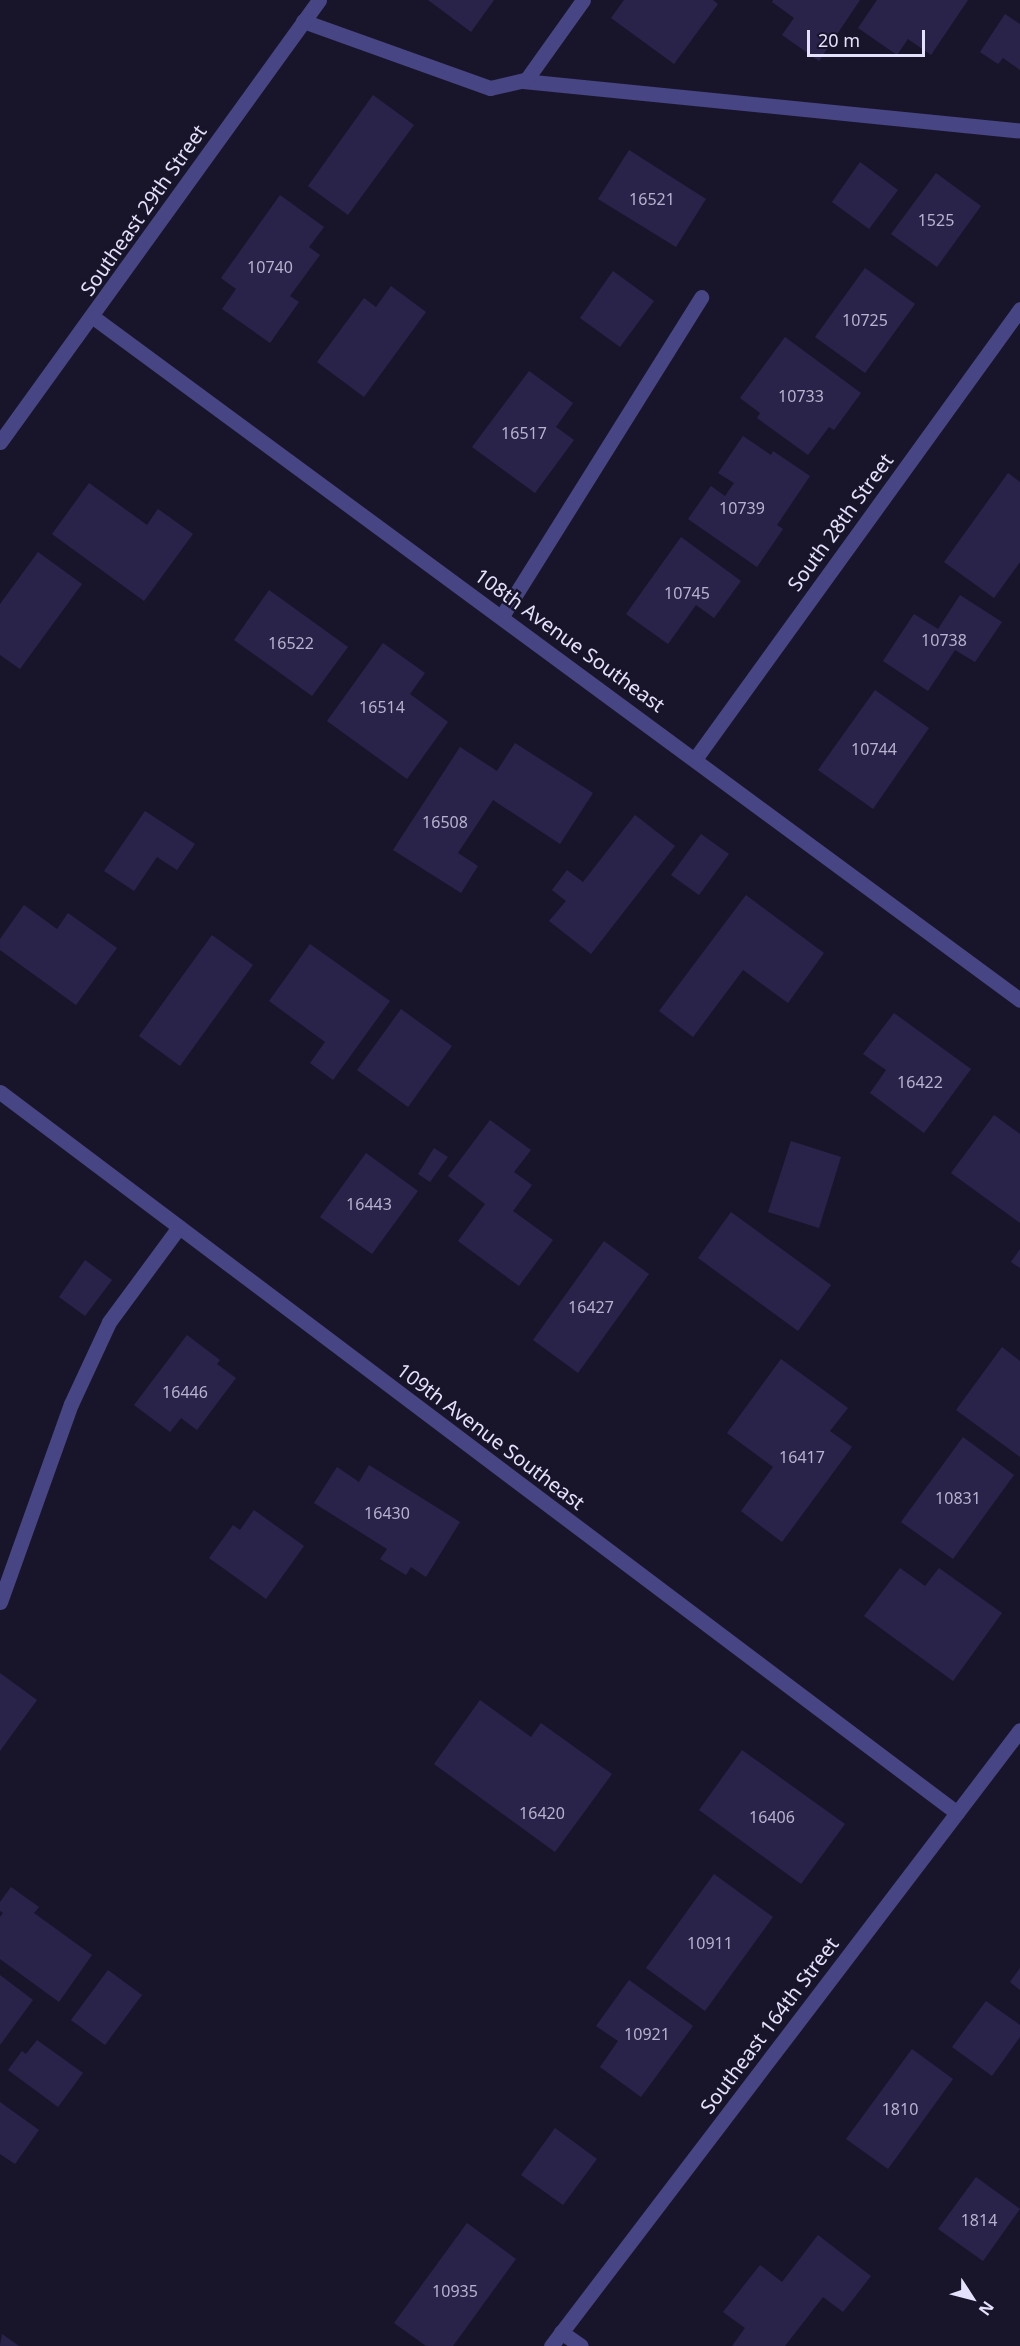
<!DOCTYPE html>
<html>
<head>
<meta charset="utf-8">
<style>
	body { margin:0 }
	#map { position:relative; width:1020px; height:2346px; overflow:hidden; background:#18152a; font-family:"Noto Sans",sans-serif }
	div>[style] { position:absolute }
	.building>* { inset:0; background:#2a2349 }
	.service>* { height:15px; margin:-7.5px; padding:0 7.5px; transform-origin:7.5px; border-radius:7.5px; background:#474583 }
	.minor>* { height:15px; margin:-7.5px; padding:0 7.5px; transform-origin:7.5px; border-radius:7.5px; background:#474583 }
	.tertiary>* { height:15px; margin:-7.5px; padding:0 7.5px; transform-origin:7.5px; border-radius:7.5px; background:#474583 }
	span { translate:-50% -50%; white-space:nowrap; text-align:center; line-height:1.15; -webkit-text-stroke:5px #18152a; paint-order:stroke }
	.number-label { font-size:16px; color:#b6b2cf }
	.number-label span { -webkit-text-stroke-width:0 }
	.street-label { font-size:20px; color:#e4e1fc }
	.north { position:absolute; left:942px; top:2268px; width:60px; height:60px; -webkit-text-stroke:4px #18152a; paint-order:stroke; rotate:126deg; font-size:16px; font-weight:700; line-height:24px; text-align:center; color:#e4e1fc }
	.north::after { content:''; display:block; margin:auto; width:21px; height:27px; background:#e4e1fc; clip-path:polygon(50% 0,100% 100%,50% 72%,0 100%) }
	.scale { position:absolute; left:807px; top:30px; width:118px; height:27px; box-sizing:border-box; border:3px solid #e4e1fc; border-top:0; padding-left:8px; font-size:18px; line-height:21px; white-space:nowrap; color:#e4e1fc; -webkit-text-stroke:4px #18152a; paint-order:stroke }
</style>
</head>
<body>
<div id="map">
	<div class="building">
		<div style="clip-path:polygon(428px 0,494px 0,471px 32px)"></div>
		<div style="clip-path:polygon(624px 0,713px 0,718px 4px,674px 64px,611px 18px)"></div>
		<div style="clip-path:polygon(773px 0,860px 0,819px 61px,782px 35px,794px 18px,772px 2px)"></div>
		<div style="clip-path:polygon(877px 0,968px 0,931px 55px,908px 39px,897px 55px,858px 28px)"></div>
		<div style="clip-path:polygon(1005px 14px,1020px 24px,1020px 70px,1003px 58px,998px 64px,980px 52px)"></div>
		<div style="clip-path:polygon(373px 95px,414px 125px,348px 215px,308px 186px)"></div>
		<div style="clip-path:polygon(629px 150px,706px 199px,676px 247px,598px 199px)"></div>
		<div style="clip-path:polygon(860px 162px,898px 190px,869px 229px,832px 202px)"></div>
		<div style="clip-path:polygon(936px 173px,981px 206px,937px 267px,891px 234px)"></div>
		<div style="clip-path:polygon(280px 195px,324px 227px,309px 247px,320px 255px,290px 296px,299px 302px,270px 343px,222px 309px,236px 289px,221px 278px)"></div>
		<div style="clip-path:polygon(865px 268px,915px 304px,865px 373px,815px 337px)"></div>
		<div style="clip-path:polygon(613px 271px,654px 301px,620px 347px,580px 318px)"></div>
		<div style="clip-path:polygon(391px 286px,426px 312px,364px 397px,317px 362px,364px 298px,376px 307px)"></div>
		<div style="clip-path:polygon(785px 337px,861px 393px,834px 430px,829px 427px,808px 455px,757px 418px,760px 413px,740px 398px)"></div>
		<div style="clip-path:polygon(529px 371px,573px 403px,556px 427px,574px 440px,535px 493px,472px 447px)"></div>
		<div style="clip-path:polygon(743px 436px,771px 455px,773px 451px,810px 476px,777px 525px,783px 529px,757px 567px,688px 519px,711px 486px,725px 496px,734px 483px,718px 473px)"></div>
		<div style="clip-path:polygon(1008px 473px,1020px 482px,1020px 562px,994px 598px,944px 562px)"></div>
		<div style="clip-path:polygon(89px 483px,147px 525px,158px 509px,193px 534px,144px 601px,52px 534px)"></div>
		<div style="clip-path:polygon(681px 537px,741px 581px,714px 618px,696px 605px,668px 644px,626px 614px)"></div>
		<div style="clip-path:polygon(38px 552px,82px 584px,20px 669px,0 655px,0 604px)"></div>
		<div style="clip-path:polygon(269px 590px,348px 647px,312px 696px,234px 640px)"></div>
		<div style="clip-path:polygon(960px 595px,1002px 622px,975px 662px,955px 650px,928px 691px,883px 661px,914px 614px,938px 629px)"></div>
		<div style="clip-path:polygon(383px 643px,425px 673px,410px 694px,448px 722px,407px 779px,327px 721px)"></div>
		<div style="clip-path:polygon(875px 690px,929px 728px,873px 809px,818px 770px)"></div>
		<div style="clip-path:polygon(515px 743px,593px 793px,560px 844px,493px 800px,458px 853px,478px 866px,461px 893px,393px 850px,460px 747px,497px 771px)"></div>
		<div style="clip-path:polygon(145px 811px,195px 844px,177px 870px,157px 857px,134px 891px,104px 871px)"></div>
		<div style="clip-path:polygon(635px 815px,675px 846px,591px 954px,549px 921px,566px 901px,552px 890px,567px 870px,583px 882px)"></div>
		<div style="clip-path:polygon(701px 834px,729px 854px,699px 895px,671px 875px)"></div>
		<div style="clip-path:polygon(746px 895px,824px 953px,788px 1003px,743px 970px,693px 1037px,659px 1011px)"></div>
		<div style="clip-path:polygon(24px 905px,57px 929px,68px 913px,117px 948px,76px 1005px,0 950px,0 939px)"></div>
		<div style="clip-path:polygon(212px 935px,253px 965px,180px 1066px,139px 1036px)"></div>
		<div style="clip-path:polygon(310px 944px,390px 1001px,333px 1080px,310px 1063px,325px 1042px,269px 1001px)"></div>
		<div style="clip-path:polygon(401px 1009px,452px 1046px,408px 1107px,357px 1070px)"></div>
		<div style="clip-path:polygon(894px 1013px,971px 1069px,924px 1133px,870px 1093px,886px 1070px,863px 1054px)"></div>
		<div style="clip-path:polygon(994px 1115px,1020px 1134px,1020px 1223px,951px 1173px)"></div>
		<div style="clip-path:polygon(490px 1120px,531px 1150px,514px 1172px,532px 1185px,513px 1211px,553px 1240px,519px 1286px,458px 1241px,485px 1204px,448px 1176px)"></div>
		<div style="clip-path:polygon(791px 1141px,841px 1157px,819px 1228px,768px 1212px)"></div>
		<div style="clip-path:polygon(434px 1148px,448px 1157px,430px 1182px,418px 1174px)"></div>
		<div style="clip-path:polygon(366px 1153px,418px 1191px,372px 1254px,320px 1217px)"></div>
		<div style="clip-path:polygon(731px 1212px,831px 1285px,798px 1331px,698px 1258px)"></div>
		<div style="clip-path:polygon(604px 1241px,649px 1274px,578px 1373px,533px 1340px)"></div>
		<div style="clip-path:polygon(1020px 1249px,1020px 1268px,1011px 1262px)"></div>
		<div style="clip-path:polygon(85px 1260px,112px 1280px,85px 1316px,59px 1297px)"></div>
		<div style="clip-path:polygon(187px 1335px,220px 1360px,217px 1364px,236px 1378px,197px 1430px,181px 1418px,170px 1432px,134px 1405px)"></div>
		<div style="clip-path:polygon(1002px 1347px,1020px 1361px,1020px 1457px,956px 1410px)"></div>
		<div style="clip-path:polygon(781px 1359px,848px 1408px,830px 1431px,852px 1447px,782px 1542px,741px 1511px,773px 1467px,727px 1433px)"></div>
		<div style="clip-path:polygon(963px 1437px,1014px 1475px,953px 1559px,901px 1522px)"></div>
		<div style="clip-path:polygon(369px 1465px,460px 1522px,426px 1577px,411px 1567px,406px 1575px,380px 1559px,387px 1549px,314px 1503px,337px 1467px,359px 1482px)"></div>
		<div style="clip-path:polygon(254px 1510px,304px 1546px,266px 1599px,209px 1558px,233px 1525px,240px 1530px)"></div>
		<div style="clip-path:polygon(900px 1568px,925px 1586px,939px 1568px,1002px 1613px,953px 1681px,864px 1616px)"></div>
		<div style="clip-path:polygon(0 1673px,37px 1700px,0 1751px)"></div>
		<div style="clip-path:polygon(480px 1700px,531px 1737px,541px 1723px,612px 1774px,555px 1852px,434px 1764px)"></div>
		<div style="clip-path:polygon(742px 1750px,845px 1824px,801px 1884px,699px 1810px)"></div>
		<div style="clip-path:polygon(714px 1874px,773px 1917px,705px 2011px,646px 1968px)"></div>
		<div style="clip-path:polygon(11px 1887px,39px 1907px,34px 1913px,92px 1955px,59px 2002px,0 1959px,0 1917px,3px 1913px,0 1911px,0 1902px)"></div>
		<div style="clip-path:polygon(1020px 1968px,1020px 1990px,1010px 1982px)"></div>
		<div style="clip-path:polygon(108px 1970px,142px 1995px,105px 2045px,71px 2020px)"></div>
		<div style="clip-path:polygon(0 1975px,33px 2000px,0 2045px)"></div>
		<div style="clip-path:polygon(629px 1980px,693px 2026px,641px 2097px,600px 2067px,618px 2041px,596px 2026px)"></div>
		<div style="clip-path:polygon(986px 2001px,1020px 2025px,1020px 2037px,992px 2076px,952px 2047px)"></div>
		<div style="clip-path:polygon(37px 2040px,83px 2073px,58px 2107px,8px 2070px,22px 2051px,26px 2054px)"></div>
		<div style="clip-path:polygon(912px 2049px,953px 2079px,888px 2169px,846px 2139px)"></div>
		<div style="clip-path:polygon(0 2102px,39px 2130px,15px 2164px,0 2154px)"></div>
		<div style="clip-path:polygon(555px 2128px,597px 2159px,563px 2205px,521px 2175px)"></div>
		<div style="clip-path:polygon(976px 2177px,1020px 2209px,983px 2261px,938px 2229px)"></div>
		<div style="clip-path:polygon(467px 2223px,516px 2259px,453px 2346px,426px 2346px,394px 2323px)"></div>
		<div style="clip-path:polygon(818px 2235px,871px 2276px,843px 2312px,823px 2297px,785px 2346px,732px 2346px,745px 2328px,723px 2312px,760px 2265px,782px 2282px)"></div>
		<div style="clip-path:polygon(2px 2334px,19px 2346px,0 2346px)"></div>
	</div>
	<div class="service">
		<div style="left:523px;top:81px;width:500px;rotate:5.7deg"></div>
		<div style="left:502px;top:616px;width:376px;rotate:-58deg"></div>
		<div style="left:0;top:1602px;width:210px;rotate:-70.3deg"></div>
		<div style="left:71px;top:1404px;width:90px;rotate:-65.1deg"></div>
		<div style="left:109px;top:1322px;width:118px;rotate:-53.6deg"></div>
		<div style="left:561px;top:2332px;width:24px;rotate:35deg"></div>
	</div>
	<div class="minor">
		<div style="left:303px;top:21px;width:199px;rotate:19.7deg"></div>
		<div style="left:490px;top:88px;width:37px;rotate:-13deg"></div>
		<div style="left:526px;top:80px;width:98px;rotate:-54.5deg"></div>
		<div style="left:0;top:442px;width:545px;rotate:-54.18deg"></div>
		<div style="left:695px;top:759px;width:555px;rotate:-54.16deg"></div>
	</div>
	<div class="tertiary">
		<div style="left:93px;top:317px;width:1151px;rotate:36.38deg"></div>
		<div style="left:0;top:1092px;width:1198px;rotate:36.99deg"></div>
		<div style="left:551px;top:2346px;width:774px;rotate:-52.72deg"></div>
	</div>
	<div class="number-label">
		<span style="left:652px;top:199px">16521</span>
		<span style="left:936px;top:220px">1525</span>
		<span style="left:270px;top:267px">10740</span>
		<span style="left:865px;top:320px">10725</span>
		<span style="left:801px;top:396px">10733</span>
		<span style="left:524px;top:433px">16517</span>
		<span style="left:742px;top:508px">10739</span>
		<span style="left:687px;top:593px">10745</span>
		<span style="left:944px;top:640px">10738</span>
		<span style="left:291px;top:643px">16522</span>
		<span style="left:382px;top:707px">16514</span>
		<span style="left:874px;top:749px">10744</span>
		<span style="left:445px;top:822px">16508</span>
		<span style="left:920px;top:1082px">16422</span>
		<span style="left:369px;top:1204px">16443</span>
		<span style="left:591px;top:1307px">16427</span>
		<span style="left:185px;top:1392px">16446</span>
		<span style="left:802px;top:1457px">16417</span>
		<span style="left:958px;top:1498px">10831</span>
		<span style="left:387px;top:1513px">16430</span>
		<span style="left:542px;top:1813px">16420</span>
		<span style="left:772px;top:1817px">16406</span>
		<span style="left:710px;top:1943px">10911</span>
		<span style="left:647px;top:2034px">10921</span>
		<span style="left:900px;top:2109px">1810</span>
		<span style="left:979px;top:2220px">1814</span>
		<span style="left:455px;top:2291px">10935</span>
	</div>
	<div class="street-label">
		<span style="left:143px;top:210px;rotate:-55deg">Southeast 29th Street</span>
		<span style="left:840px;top:522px;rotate:-54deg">South 28th Street</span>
		<span style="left:570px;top:640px;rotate:36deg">108th Avenue Southeast</span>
		<span style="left:491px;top:1436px;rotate:37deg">109th Avenue Southeast</span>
		<span style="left:769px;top:2025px;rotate:-53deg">Southeast 164th Street</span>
	</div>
	<div class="north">N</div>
	<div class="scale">20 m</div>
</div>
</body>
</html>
